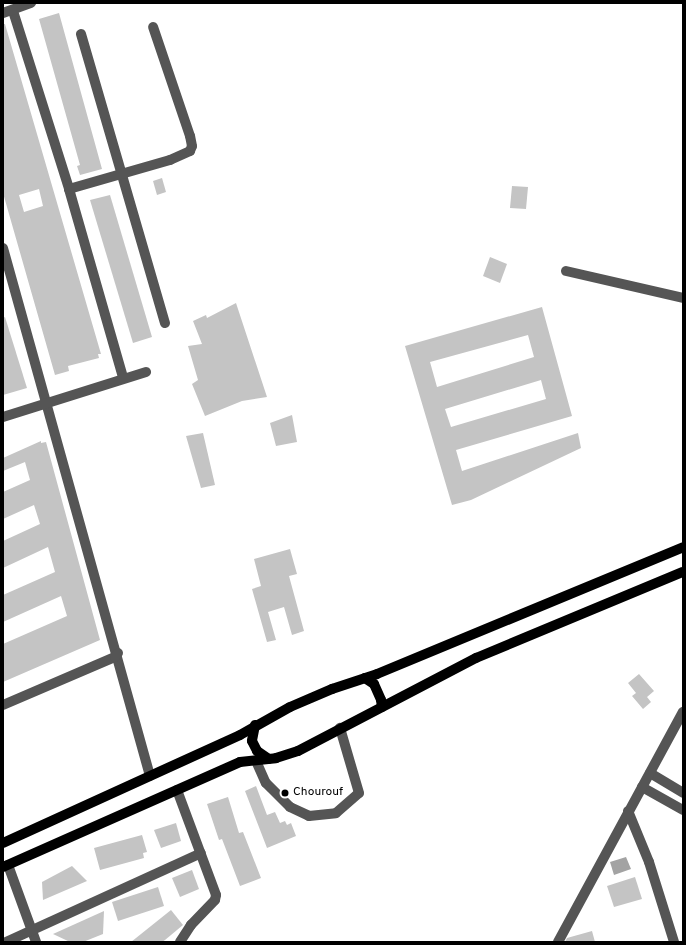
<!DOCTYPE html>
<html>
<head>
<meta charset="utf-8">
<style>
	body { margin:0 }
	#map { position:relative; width:686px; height:945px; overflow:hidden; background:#fff; font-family:Overpass,sans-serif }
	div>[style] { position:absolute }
	.water>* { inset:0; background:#a3a3a3 }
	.building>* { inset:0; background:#c4c4c4 }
	.minor>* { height:10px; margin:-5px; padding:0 5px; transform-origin:5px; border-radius:5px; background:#555 }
	.major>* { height:10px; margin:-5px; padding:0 5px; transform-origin:5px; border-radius:5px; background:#000 }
	.dots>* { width:11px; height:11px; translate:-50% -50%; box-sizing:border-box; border:2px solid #fff; border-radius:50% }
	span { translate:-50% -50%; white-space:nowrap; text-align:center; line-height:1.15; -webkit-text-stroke:3.5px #fff; paint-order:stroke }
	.poi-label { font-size:12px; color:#000 }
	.left { translate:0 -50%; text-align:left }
	.frame { position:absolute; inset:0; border:4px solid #000; pointer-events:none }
</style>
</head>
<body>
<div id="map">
	<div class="water">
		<div style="clip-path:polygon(626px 857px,631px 869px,614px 875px,610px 862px)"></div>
	</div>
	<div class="building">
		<div style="clip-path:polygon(59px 13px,102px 169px,80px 175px,77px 166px,80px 165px,39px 19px)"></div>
		<div style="clip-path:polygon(evenodd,3px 24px,5px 24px,101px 354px,98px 354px,99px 358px,68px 366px,69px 371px,55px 375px,3px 193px,3px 24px,39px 189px,43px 206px,24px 212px,19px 195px,39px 189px)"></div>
		<div style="clip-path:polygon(162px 178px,166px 192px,157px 195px,153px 181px)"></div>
		<div style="clip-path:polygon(512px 186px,528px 187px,526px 209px,510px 208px)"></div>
		<div style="clip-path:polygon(110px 195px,152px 337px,133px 343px,90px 200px)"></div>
		<div style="clip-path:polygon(490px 257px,507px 264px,500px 283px,483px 276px)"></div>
		<div style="clip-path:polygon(236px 303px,267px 397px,242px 401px,205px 416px,192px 384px,198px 380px,188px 346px,202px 344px,193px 321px,206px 315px,207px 318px)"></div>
		<div style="clip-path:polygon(evenodd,542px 307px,572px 416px,456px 450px,462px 471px,578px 433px,581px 448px,471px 500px,452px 505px,405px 346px,542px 307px,528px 335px,534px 357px,437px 387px,430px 362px,528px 335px,542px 307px,541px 380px,546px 399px,451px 427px,445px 409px,541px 380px)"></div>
		<div style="clip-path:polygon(5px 317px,27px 388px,3px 395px,3px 318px)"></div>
		<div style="clip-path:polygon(292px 415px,297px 442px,276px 446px,270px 423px)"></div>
		<div style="clip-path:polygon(203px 433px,215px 485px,201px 488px,186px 436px)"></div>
		<div style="clip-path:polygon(41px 441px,41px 443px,46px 442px,100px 640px,3px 682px,3px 644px,67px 616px,61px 596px,3px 622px,3px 595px,55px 572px,48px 547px,3px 568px,3px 541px,40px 524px,34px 505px,3px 519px,3px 492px,30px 480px,25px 462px,3px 471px,3px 458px)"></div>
		<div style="clip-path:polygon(290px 549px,297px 574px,289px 576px,304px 631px,292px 635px,284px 607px,268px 612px,276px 640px,267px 642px,252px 589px,261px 586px,254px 559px)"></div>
		<div style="clip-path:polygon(639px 674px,654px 691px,647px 697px,651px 702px,643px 709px,632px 696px,636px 693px,628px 683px)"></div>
		<div style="clip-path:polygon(256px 786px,267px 815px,275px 812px,280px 823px,285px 821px,287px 825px,291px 823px,296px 836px,267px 848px,245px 791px)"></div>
		<div style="clip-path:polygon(228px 797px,239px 833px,243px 832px,261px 878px,240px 886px,222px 839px,219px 840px,207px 804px)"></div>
		<div style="clip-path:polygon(176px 823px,181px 841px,161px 848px,154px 830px)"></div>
		<div style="clip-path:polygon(142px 835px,147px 852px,143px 853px,144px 858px,100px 870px,94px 848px)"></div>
		<div style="clip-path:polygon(72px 866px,87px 881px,43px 900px,42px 882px)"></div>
		<div style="clip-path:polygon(192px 870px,199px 889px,180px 897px,172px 878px)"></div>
		<div style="clip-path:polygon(635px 877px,642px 899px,614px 907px,607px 886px)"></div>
		<div style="clip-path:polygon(158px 887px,164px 906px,118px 921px,112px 902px)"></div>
		<div style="clip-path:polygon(171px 910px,183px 925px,165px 940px,162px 942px,131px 942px)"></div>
		<div style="clip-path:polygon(104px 911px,103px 934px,83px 942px,70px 942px,53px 934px)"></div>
		<div style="clip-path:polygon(592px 931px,595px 942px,565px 942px,567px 938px)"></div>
	</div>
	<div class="minor">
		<div style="left:13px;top:11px;width:187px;rotate:72.5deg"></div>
		<div style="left:69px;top:189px;width:196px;rotate:74deg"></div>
		<div style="left:3px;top:13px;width:30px;rotate:-20deg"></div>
		<div style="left:81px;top:34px;width:301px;rotate:73.8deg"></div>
		<div style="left:69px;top:189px;width:105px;rotate:-16deg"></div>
		<div style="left:170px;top:160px;width:22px;rotate:-24deg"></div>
		<div style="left:190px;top:151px;width:5px;rotate:-68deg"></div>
		<div style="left:192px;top:146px;width:10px;rotate:-101deg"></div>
		<div style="left:190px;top:136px;width:115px;rotate:-108.7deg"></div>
		<div style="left:3px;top:248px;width:548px;rotate:74.44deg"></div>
		<div style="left:566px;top:271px;width:120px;rotate:13deg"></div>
		<div style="left:3px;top:417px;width:150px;rotate:-17.5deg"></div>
		<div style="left:3px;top:705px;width:122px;rotate:-23.2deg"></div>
		<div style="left:115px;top:657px;width:5px;rotate:-53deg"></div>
		<div style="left:256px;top:761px;width:24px;rotate:66deg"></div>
		<div style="left:266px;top:783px;width:34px;rotate:45deg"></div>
		<div style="left:290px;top:807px;width:21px;rotate:25deg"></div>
		<div style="left:309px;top:816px;width:27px;rotate:-6deg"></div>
		<div style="left:336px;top:813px;width:30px;rotate:-41deg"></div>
		<div style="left:359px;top:793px;width:68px;rotate:-106.3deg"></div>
		<div style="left:650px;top:773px;width:39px;rotate:31deg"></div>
		<div style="left:642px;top:787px;width:47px;rotate:29.3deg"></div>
		<div style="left:177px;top:790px;width:112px;rotate:69.6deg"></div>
		<div style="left:216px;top:895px;width:5px;rotate:101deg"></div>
		<div style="left:215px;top:900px;width:35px;rotate:134deg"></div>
		<div style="left:191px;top:925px;width:20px;rotate:123deg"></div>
		<div style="left:628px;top:811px;width:55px;rotate:67.6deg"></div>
		<div style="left:649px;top:862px;width:84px;rotate:72.6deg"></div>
		<div style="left:8px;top:865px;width:82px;rotate:70deg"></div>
		<div style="left:6px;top:942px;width:214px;rotate:-24.5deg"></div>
		<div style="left:558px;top:942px;width:262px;rotate:-61.5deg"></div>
	</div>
	<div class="major">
		<div style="left:365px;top:678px;width:11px;rotate:34deg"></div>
		<div style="left:374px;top:684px;width:17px;rotate:66deg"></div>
		<div style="left:381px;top:700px;width:7px;rotate:82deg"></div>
		<div style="left:255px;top:725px;width:16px;rotate:101deg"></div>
		<div style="left:252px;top:741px;width:11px;rotate:63deg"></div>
		<div style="left:257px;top:751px;width:14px;rotate:34deg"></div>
		<div style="left:3px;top:843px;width:260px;rotate:-24.5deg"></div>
		<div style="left:240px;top:735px;width:57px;rotate:-29.2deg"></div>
		<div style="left:290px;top:707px;width:46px;rotate:-23.2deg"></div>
		<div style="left:332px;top:689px;width:47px;rotate:-18.4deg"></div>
		<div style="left:377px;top:674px;width:331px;rotate:-22.5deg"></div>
		<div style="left:3px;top:867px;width:259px;rotate:-23.9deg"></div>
		<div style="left:240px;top:762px;width:36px;rotate:-6deg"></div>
		<div style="left:276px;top:758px;width:23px;rotate:-18deg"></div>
		<div style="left:298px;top:751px;width:201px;rotate:-27.6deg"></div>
		<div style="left:476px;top:658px;width:224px;rotate:-22.6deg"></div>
	</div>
	<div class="dots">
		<div style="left:285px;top:793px;background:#000"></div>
	</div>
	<div class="poi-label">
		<span class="left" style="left:293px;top:793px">Chourouf</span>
	</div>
	<div class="frame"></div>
</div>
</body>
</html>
